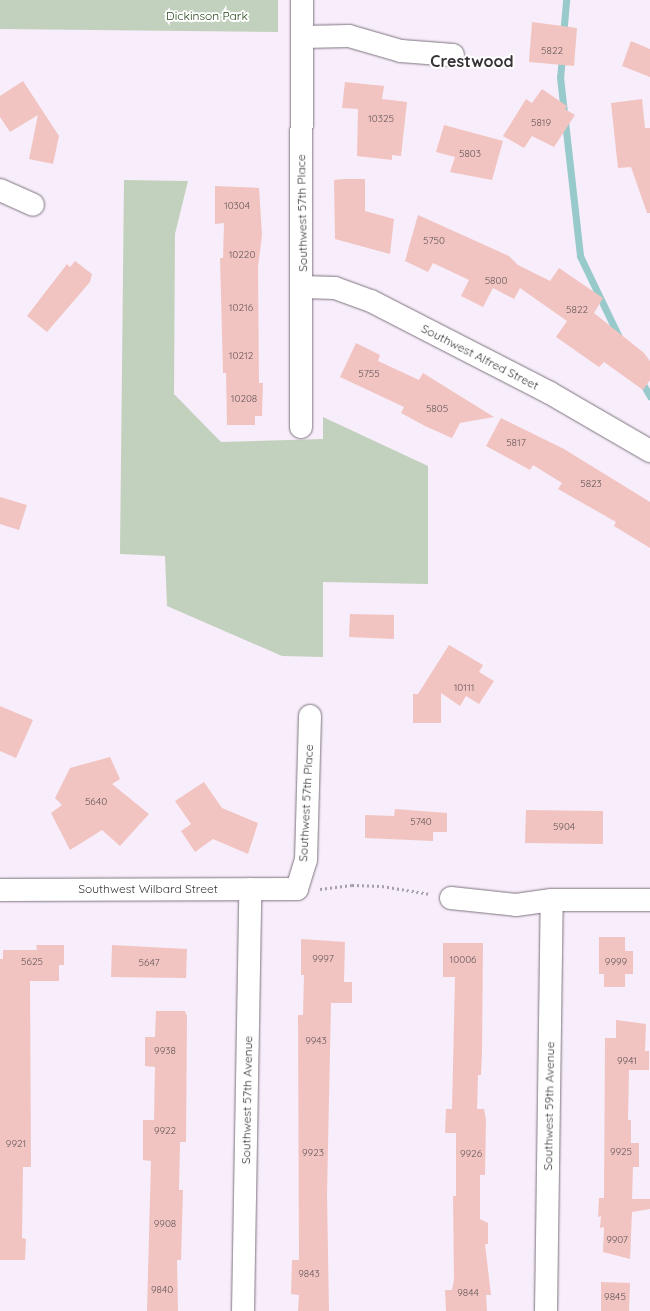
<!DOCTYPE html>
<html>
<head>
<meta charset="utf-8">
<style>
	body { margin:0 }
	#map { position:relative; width:650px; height:1311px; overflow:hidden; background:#f8edfa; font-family:Quicksand,sans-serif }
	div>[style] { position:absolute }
	.green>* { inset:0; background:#c2d1bd }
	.stream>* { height:7px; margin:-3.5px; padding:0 3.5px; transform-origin:3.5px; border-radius:3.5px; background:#98c9cb }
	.building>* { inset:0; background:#f1c4c1 }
	.path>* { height:2.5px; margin-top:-1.25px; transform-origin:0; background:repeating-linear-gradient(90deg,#a79fa9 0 2px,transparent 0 5px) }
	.roads { filter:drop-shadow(0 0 1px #7d747f) drop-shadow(0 0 1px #7d747f) }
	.street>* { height:22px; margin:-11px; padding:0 11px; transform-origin:11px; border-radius:11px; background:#fff }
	span { translate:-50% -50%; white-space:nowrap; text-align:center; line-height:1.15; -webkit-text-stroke:4px #fff; paint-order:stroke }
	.number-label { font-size:10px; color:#66575a }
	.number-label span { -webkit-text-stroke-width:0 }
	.park-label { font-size:12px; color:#264518 }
	.street-label { font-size:12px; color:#373338 }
	.district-label { font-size:16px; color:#373338; font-weight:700 }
</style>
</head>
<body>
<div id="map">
	<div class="green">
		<div style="clip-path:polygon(0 0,278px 0,278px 32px,0 29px)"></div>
		<div style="clip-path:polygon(124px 180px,188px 181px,175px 234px,174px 394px,221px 442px,323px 439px,323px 417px,428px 466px,428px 584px,323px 582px,323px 657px,282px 656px,167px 606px,165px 556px,120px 554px)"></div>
	</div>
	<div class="stream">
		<div style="left:563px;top:36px;width:36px;rotate:-85deg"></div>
		<div style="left:562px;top:56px;width:21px;rotate:95deg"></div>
		<div style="left:560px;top:77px;width:180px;rotate:83.6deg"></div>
		<div style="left:580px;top:256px;width:92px;rotate:64.3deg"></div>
		<div style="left:640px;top:379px;width:20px;rotate:60deg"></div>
	</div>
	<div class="building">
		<div style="clip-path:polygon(532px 22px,577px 28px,574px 66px,529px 62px)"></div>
		<div style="clip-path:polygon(631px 41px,650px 49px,650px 77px,622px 66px)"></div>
		<div style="clip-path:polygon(23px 81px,59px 136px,53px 164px,29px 159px,38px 115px,10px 132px,0 117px,0 96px)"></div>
		<div style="clip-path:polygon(345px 82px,384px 86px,382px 99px,407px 102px,401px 156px,392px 155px,392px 160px,357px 156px,358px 109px,342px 108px)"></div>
		<div style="clip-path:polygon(542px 89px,567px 106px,565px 109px,575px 115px,554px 147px,532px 136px,524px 148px,503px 136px,526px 99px,532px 103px)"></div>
		<div style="clip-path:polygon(642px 99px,645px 128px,650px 128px,650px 213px,647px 213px,631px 167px,618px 168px,611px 103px)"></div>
		<div style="clip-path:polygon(444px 125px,503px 141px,492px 180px,450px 172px,455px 157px,436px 152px)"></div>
		<div style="clip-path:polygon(344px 179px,365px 179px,365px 211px,394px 219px,390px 254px,335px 239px,334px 180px)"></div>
		<div style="clip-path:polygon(215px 186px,259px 188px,262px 235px,258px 267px,259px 383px,263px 383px,262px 416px,255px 416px,255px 425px,227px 425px,226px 373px,223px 373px,220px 258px,223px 258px,224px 223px,215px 224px)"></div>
		<div style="clip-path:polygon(418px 215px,509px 256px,518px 265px,550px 281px,559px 268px,603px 298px,594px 313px,644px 353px,650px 361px,650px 380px,643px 390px,604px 362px,599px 367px,556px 337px,567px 321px,520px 288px,514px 299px,493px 288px,483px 307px,461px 296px,469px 280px,433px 263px,428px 272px,405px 261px)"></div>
		<div style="clip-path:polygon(75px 261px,92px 274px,90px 282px,47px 332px,27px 316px,67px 264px,70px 267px)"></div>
		<div style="clip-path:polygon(356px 343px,380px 355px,378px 361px,419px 380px,423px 373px,494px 417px,460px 423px,452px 438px,425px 426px,401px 413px,404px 407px,340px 377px)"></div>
		<div style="clip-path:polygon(501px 418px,564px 449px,650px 502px,650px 548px,614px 526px,616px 522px,558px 489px,562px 483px,533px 465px,530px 470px,486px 446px)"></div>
		<div style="clip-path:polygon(0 497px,27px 505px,19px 530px,0 524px)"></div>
		<div style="clip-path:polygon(350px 614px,394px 615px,394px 639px,349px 637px)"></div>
		<div style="clip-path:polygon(449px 645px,483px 665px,479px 672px,494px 681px,479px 704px,466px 696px,460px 706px,441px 693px,441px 723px,413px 723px,413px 694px,418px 694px)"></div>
		<div style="clip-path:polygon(0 706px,33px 720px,16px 758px,0 751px)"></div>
		<div style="clip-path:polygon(110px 757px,120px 779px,112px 784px,149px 814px,120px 846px,102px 830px,70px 850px,51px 813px,62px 805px,55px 798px,70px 768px)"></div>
		<div style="clip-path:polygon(204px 782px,222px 808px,258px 823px,248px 854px,213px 839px,195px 852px,181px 831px,191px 824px,175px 801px)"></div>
		<div style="clip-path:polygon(395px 809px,447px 813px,447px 832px,433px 832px,433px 841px,365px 838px,365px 815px,394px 816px)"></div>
		<div style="clip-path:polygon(526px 810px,603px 811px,603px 844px,525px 843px)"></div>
		<div style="clip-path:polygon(599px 937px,625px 937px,625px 951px,633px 951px,633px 974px,625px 974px,625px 987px,604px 987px,604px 974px,599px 974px)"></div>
		<div style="clip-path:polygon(301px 939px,345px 942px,344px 982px,352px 982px,352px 1003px,331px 1003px,327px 1195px,329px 1311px,298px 1311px,299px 1295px,291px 1294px,292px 1260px,299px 1260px,298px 1015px,303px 1015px,304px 975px,301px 975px)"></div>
		<div style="clip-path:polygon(443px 943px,483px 943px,482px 1052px,481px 1075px,478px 1075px,477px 1109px,484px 1109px,486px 1120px,485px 1175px,480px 1175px,480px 1219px,488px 1223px,488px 1244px,485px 1244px,491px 1295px,486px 1295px,487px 1311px,446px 1311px,445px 1290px,452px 1290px,454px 1280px,453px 1196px,456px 1196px,456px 1133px,445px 1133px,446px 1109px,452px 1109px,455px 977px,443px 977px)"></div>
		<div style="clip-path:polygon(36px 945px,64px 945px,64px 965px,59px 965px,59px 981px,30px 981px,31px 1167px,23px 1167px,22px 1238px,26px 1239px,25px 1260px,0 1260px,0 959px,3px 959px,3px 950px,37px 950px)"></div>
		<div style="clip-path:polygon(112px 945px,187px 949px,186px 978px,111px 977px)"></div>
		<div style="clip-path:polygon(156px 1011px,185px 1011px,187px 1016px,186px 1142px,180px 1142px,179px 1190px,183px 1190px,181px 1260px,177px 1260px,178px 1311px,147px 1311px,151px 1161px,143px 1160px,143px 1120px,154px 1120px,155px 1067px,145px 1066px,145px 1037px,155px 1037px)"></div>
		<div style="clip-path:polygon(616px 1020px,646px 1024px,645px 1051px,649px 1051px,649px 1070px,629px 1070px,628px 1120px,631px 1120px,631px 1143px,639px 1143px,639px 1167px,633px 1167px,632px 1199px,650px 1199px,650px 1209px,632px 1212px,630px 1259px,603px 1252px,604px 1227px,600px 1228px,601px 1216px,598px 1217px,599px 1198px,604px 1198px,605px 1038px,616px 1038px)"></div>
		<div style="clip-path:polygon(601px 1282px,630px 1283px,629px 1311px,601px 1311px)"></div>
	</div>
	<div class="path">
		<div style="left:320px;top:889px;width:32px;rotate:-7deg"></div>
		<div style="left:352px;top:885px;width:30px;rotate:2deg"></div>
		<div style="left:382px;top:886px;width:49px;rotate:9.5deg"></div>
	</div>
	<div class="roads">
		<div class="street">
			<div style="left:303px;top:37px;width:46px;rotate:-1.2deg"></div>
			<div style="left:349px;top:36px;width:54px;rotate:16.1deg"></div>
			<div style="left:401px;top:51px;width:52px;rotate:4.4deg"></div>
			<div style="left:0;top:190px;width:36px;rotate:24deg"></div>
			<div style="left:303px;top:287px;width:32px;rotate:2deg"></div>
			<div style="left:335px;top:288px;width:38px;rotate:20deg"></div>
			<div style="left:371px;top:301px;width:201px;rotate:27.2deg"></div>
			<div style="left:550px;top:393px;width:116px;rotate:30.1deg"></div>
			<div style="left:301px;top:427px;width:427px;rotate:-89.9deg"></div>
			<div style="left:0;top:890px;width:297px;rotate:-0.2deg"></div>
			<div style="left:297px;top:889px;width:30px;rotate:-73deg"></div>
			<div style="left:306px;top:860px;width:144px;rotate:-88.4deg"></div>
			<div style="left:451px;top:898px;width:65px;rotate:6.1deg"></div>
			<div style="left:516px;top:905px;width:36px;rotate:-8deg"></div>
			<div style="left:552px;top:900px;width:98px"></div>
			<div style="left:243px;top:1311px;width:422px;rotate:-89deg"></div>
			<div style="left:546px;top:1311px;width:411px;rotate:-89.2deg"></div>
		</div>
	</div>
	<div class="number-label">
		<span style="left:552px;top:51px">5822</span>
		<span style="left:381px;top:119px">10325</span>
		<span style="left:541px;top:123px">5819</span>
		<span style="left:470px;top:154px">5803</span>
		<span style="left:237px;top:206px">10304</span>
		<span style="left:434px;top:241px">5750</span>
		<span style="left:242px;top:255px">10220</span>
		<span style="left:496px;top:281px">5800</span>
		<span style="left:241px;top:308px">10216</span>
		<span style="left:577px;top:310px">5822</span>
		<span style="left:241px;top:356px">10212</span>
		<span style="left:369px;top:374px">5755</span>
		<span style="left:244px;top:399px">10208</span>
		<span style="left:437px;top:409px">5805</span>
		<span style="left:516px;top:443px">5817</span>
		<span style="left:591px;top:484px">5823</span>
		<span style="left:464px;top:688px">10111</span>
		<span style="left:96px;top:802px">5640</span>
		<span style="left:421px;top:822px">5740</span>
		<span style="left:564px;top:827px">5904</span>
		<span style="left:323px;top:959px">9997</span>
		<span style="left:463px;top:960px">10006</span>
		<span style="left:32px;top:962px">5625</span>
		<span style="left:616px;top:962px">9999</span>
		<span style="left:149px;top:963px">5647</span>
		<span style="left:316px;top:1041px">9943</span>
		<span style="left:165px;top:1051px">9938</span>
		<span style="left:627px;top:1061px">9941</span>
		<span style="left:165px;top:1131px">9922</span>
		<span style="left:16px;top:1144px">9921</span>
		<span style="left:621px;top:1152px">9925</span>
		<span style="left:313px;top:1153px">9923</span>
		<span style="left:471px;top:1154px">9926</span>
		<span style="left:165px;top:1224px">9908</span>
		<span style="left:617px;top:1240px">9907</span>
		<span style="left:309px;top:1274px">9843</span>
		<span style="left:162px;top:1290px">9840</span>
		<span style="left:468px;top:1293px">9844</span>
		<span style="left:615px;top:1297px">9845</span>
	</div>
	<div class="park-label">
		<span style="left:207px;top:16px">Dickinson Park</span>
	</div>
	<div class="street-label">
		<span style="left:302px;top:213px;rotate:-91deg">Southwest 57th Place</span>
		<span style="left:480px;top:357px;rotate:27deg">Southwest Alfred Street</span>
		<span style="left:306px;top:803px;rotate:-87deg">Southwest 57th Place</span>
		<span style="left:148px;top:889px">Southwest Wilbard Street</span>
		<span style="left:247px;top:1100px;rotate:-89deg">Southwest 57th Avenue</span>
		<span style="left:549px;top:1106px;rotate:-89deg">Southwest 59th Avenue</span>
	</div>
	<div class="district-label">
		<span style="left:472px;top:61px">Crestwood</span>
	</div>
</div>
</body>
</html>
